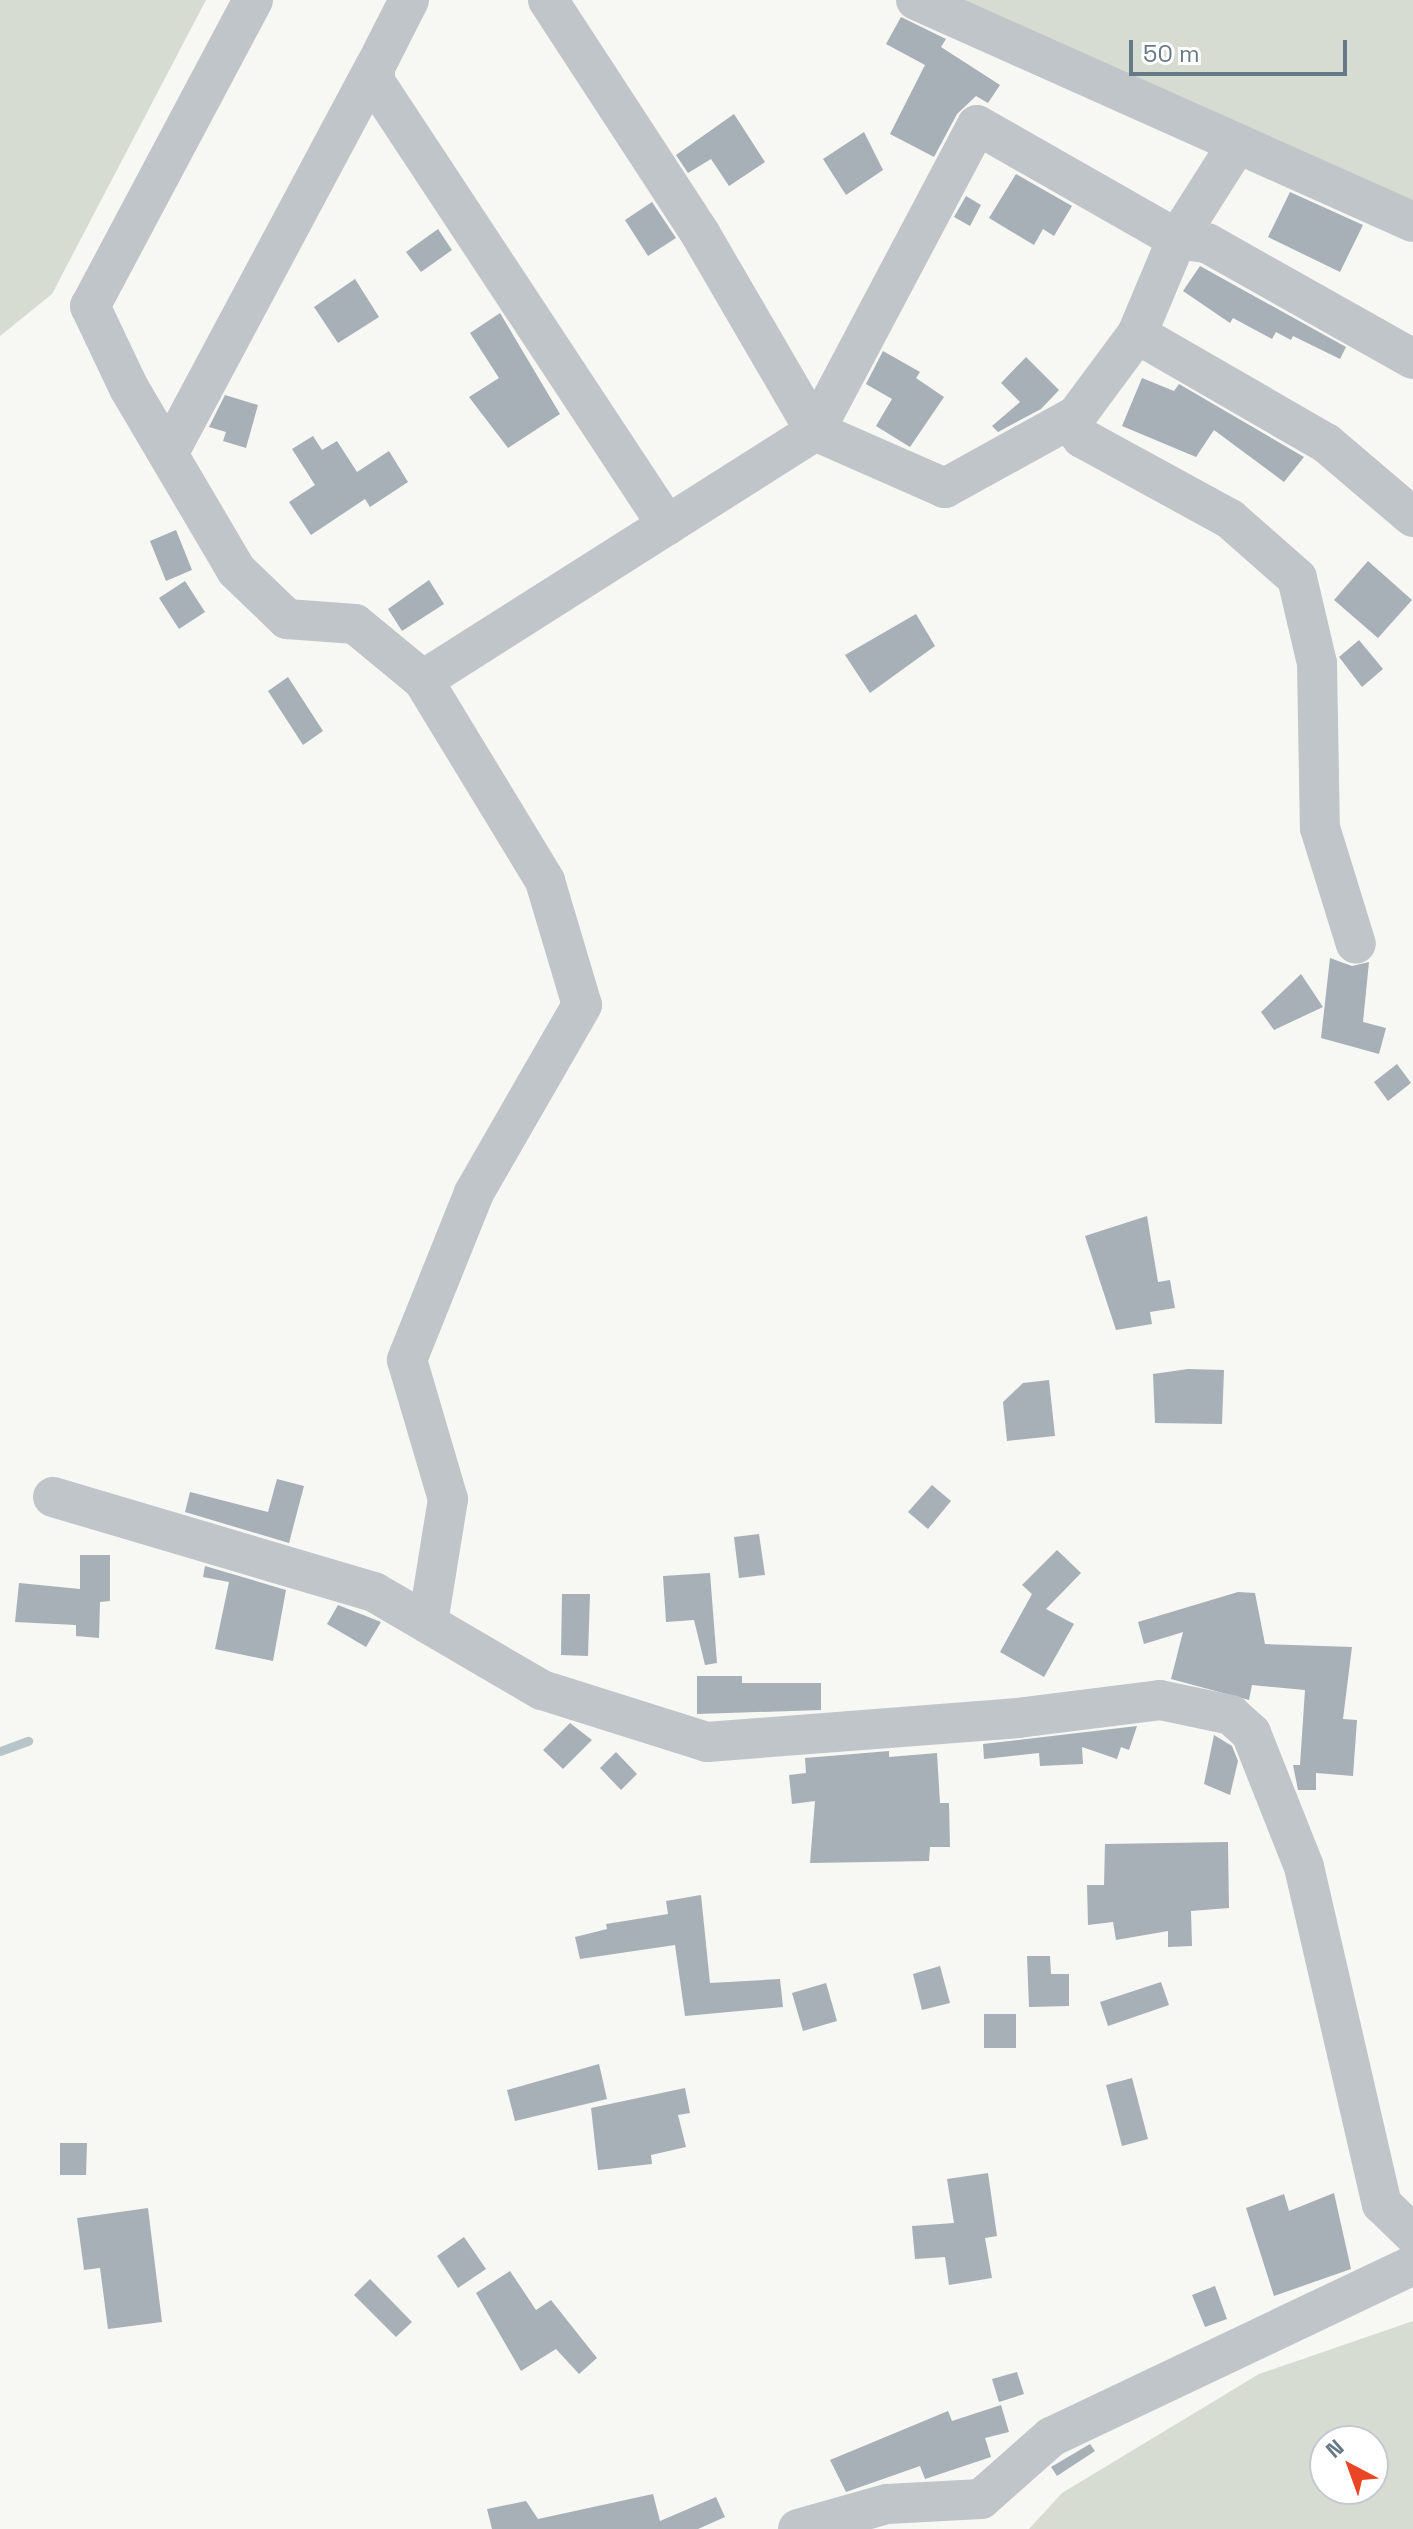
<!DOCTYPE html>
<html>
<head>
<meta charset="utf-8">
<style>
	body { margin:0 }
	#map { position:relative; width:1413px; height:2529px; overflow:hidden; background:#f7f7f4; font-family:"Space Grotesk",sans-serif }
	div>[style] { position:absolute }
	.green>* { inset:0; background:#d7dcd3 }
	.stream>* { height:9px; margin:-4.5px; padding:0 4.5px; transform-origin:4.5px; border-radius:4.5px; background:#b7c5c8 }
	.building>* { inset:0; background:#a7b0b6 }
	.minor>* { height:40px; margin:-20px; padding:0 20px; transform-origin:20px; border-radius:20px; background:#c0c5c9 }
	span { translate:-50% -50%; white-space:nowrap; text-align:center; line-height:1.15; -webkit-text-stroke:8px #fff; paint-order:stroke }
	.north { position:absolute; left:1309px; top:2425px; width:80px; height:80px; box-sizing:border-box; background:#fff; border:2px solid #c2c9cf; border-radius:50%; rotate:319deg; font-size:22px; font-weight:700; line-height:32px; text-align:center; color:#667986 }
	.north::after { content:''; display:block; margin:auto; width:28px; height:36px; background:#e84624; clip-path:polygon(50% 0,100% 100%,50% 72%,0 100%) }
	.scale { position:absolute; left:1129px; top:40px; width:218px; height:36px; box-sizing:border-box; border:4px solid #667986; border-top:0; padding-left:10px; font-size:24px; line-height:28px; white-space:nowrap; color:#667986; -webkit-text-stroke:6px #fff; paint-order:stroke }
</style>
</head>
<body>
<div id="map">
	<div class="green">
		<div style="clip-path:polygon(0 0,206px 0,52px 294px,0 336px)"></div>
		<div style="clip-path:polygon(952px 0,1413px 0,1413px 212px)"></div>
		<div style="clip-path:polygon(evenodd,1413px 2321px,1413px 2529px,1029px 2529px,1062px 2493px,1259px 2374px,1413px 2321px,1325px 2441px,1373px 2441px,1373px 2489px,1325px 2489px,1325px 2441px)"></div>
	</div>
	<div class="stream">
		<div style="left:0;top:1751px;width:30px;rotate:-20deg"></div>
	</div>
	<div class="building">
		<div style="clip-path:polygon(901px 17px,946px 39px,941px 47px,1000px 85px,988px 103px,976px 96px,957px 114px,934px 157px,890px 134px,925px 65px,886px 44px)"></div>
		<div style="clip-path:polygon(734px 114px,765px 162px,729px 186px,711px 159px,688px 173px,676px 155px)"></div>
		<div style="clip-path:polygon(864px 132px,883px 170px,846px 195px,823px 159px)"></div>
		<div style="clip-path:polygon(1016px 174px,1072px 206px,1054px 236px,1043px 229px,1034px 245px,989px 218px)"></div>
		<div style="clip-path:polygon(1290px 192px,1363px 225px,1340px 272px,1268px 237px)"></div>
		<div style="clip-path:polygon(966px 196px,981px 205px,970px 226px,954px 217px)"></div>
		<div style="clip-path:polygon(652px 202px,676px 238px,648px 256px,625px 220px)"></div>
		<div style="clip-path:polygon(438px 229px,452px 250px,421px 272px,406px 252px)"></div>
		<div style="clip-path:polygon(1200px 266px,1346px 347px,1340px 359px,1293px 336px,1291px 340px,1276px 332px,1272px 339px,1233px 318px,1230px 323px,1183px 291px)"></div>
		<div style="clip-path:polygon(355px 279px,379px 317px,338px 343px,314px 307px)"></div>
		<div style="clip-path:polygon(500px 313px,560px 414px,508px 448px,469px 397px,499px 378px,470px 333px)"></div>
		<div style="clip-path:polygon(883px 351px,920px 372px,916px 378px,944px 397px,910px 447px,876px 426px,892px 399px,866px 384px)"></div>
		<div style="clip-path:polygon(1026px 357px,1059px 390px,1041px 409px,998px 432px,992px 426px,1020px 402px,1001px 383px)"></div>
		<div style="clip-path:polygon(1142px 378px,1174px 391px,1179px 384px,1304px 457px,1284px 482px,1214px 430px,1196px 457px,1122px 426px)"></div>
		<div style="clip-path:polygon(225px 395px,258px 405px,246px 448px,223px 441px,226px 432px,209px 427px)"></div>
		<div style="clip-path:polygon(313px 436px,322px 450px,337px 441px,357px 472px,389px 451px,408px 482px,370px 507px,365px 499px,311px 535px,289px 502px,315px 485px,292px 449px)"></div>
		<div style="clip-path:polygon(176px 530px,192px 570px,166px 581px,150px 541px)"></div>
		<div style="clip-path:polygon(1368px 561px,1412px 600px,1378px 638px,1334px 600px)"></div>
		<div style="clip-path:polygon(429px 580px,444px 604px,402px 631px,388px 609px)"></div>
		<div style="clip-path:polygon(185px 581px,205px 612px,179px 629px,159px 598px)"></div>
		<div style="clip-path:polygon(916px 614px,935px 646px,870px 693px,845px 655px)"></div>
		<div style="clip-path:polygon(1359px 640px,1383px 669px,1362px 687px,1339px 657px)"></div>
		<div style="clip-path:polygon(288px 677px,323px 731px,303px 745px,268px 691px)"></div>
		<div style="clip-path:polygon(1330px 958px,1352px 966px,1369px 962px,1363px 1022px,1386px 1028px,1379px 1054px,1321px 1038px)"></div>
		<div style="clip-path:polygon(1301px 974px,1323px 1007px,1274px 1030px,1261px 1012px)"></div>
		<div style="clip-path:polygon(1397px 1064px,1411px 1083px,1388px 1101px,1374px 1082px)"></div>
		<div style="clip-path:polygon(1147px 1216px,1158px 1282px,1170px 1280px,1175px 1308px,1150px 1312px,1152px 1324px,1116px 1330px,1085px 1236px)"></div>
		<div style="clip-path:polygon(1188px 1369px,1224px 1370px,1222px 1424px,1155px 1423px,1153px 1374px)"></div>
		<div style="clip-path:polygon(1049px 1380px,1055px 1436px,1007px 1441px,1003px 1402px,1023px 1383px)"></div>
		<div style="clip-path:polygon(277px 1479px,304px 1486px,289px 1543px,185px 1512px,190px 1492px,268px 1512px)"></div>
		<div style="clip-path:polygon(932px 1485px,951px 1501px,928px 1529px,908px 1512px)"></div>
		<div style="clip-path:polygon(759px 1534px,765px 1575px,739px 1578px,734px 1537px)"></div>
		<div style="clip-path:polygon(1057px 1550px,1081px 1573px,1046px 1609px,1074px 1624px,1044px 1677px,1000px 1652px,1032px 1594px,1022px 1585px)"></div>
		<div style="clip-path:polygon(80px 1555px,110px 1555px,110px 1601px,100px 1602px,99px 1638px,76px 1636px,76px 1625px,15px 1622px,19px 1583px,80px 1589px)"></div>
		<div style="clip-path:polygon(205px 1566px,286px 1590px,273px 1661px,215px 1649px,229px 1582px,203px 1577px)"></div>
		<div style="clip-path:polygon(710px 1573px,717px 1663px,705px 1665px,694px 1620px,666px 1622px,663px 1576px)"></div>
		<div style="clip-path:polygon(1238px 1592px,1255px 1593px,1265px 1644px,1352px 1647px,1343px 1719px,1357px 1720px,1353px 1776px,1316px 1773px,1316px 1790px,1298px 1790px,1293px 1765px,1300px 1765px,1305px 1690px,1252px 1685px,1249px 1700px,1171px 1679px,1183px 1632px,1144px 1644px,1138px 1622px)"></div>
		<div style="clip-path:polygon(562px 1594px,590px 1594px,588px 1656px,561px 1655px)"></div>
		<div style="clip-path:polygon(338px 1605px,381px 1622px,366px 1647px,327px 1624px)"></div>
		<div style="clip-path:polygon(697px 1676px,742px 1676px,742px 1683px,821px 1683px,821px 1710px,697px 1714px)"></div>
		<div style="clip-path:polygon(570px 1723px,592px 1740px,563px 1769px,543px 1750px)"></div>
		<div style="clip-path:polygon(1137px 1726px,1129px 1750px,1121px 1747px,1117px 1759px,1082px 1747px,1083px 1764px,1040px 1766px,1039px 1753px,984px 1759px,983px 1744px)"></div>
		<div style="clip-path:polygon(1214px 1735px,1232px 1746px,1238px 1761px,1230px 1795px,1204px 1784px)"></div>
		<div style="clip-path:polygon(889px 1751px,889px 1757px,937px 1753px,940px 1803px,949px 1803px,950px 1847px,930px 1847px,929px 1861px,810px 1863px,815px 1801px,792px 1804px,789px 1775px,806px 1773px,805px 1758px)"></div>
		<div style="clip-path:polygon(616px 1752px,637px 1774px,621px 1790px,600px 1768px)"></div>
		<div style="clip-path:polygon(1228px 1842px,1229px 1908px,1191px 1911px,1192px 1946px,1168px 1947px,1168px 1931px,1116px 1940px,1113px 1922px,1088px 1925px,1087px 1885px,1104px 1885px,1105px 1844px)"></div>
		<div style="clip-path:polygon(701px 1895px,710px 1983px,780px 1979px,783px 2007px,685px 2016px,675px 1945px,580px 1959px,575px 1937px,607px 1929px,606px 1924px,668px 1914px,666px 1901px)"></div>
		<div style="clip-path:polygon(1027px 1956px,1050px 1956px,1051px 1974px,1069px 1974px,1069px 2006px,1029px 2007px)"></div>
		<div style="clip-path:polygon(940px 1966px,950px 2003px,922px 2010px,913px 1974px)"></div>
		<div style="clip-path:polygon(1161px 1982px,1169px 2005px,1108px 2026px,1100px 2002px)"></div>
		<div style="clip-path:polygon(826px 1983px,837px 2021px,803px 2031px,792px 1993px)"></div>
		<div style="clip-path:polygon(984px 2014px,1016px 2014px,1016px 2048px,984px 2048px)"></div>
		<div style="clip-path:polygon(599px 2064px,607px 2099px,515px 2121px,507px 2090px)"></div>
		<div style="clip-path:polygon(1132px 2078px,1148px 2139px,1122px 2146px,1106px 2085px)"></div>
		<div style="clip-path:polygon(685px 2088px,690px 2113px,678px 2115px,686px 2147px,651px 2155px,652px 2164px,598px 2170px,591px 2108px)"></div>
		<div style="clip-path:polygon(60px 2143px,87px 2143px,86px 2175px,60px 2175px)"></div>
		<div style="clip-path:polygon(988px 2173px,997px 2236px,985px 2238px,992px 2278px,949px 2285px,945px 2257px,915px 2259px,912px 2226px,954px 2223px,947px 2179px)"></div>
		<div style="clip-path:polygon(1334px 2193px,1351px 2269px,1274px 2296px,1246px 2208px,1284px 2194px,1289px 2211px)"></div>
		<div style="clip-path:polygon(148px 2208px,162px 2322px,108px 2329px,100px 2268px,84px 2270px,77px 2218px)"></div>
		<div style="clip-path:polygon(464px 2237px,486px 2269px,458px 2288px,437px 2256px)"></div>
		<div style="clip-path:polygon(510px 2271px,536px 2310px,551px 2300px,597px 2358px,579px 2374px,556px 2349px,521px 2371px,476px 2293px)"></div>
		<div style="clip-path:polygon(370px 2279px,412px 2322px,396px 2337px,354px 2295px)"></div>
		<div style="clip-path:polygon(1215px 2286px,1227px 2319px,1205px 2327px,1192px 2295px)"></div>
		<div style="clip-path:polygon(1017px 2372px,1024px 2394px,999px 2402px,992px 2379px)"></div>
		<div style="clip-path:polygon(1001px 2405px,1009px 2432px,985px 2438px,991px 2457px,925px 2479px,920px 2466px,846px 2492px,830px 2460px,948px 2411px,952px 2421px)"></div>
		<div style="clip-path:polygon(1090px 2444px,1095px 2451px,1057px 2476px,1051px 2467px)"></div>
		<div style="clip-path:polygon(653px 2494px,660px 2521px,716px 2497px,725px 2517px,698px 2529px,492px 2529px,487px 2509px,526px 2501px,538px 2519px)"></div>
	</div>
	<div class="minor">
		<div style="left:253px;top:0;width:347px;rotate:118deg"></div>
		<div style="left:90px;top:306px;width:91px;rotate:64.6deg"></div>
		<div style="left:129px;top:388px;width:211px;rotate:59.5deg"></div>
		<div style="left:236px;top:570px;width:71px;rotate:43.9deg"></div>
		<div style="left:287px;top:619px;width:68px;rotate:4.2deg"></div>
		<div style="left:355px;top:624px;width:88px;rotate:39.5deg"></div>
		<div style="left:423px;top:680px;width:235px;rotate:58.7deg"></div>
		<div style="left:545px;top:881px;width:129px;rotate:73.4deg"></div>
		<div style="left:582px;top:1005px;width:217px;rotate:119.9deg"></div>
		<div style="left:474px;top:1193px;width:180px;rotate:111.9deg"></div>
		<div style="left:407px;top:1360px;width:145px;rotate:73.6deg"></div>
		<div style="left:448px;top:1499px;width:126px;rotate:99.2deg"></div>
		<div style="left:409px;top:0;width:75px;rotate:116.9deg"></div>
		<div style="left:375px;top:67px;width:15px;rotate:90deg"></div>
		<div style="left:375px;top:82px;width:531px;rotate:56.61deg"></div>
		<div style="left:548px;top:0;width:280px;rotate:56.9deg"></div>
		<div style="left:701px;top:235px;width:227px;rotate:59.8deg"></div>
		<div style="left:815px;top:431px;width:142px;rotate:23.7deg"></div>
		<div style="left:945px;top:488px;width:151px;rotate:-28.9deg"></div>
		<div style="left:1077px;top:415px;width:101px;rotate:-53.5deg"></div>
		<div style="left:1137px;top:334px;width:103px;rotate:-67.2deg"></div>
		<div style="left:1177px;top:239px;width:110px;rotate:-57.6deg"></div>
		<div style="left:916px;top:0;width:544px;rotate:24.07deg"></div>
		<div style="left:1137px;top:334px;width:218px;rotate:30deg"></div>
		<div style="left:1326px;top:443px;width:114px;rotate:40.4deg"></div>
		<div style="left:1077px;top:415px;width:12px;rotate:114deg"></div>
		<div style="left:1072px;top:426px;width:16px;rotate:50deg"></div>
		<div style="left:1082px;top:438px;width:169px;rotate:28.7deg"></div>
		<div style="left:1230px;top:519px;width:89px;rotate:41.4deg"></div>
		<div style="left:1297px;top:578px;width:87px;rotate:76.8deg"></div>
		<div style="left:1317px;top:663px;width:165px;rotate:89deg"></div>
		<div style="left:1320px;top:828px;width:121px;rotate:72.8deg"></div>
		<div style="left:168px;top:454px;width:439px;rotate:-61.9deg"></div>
		<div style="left:423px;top:680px;width:464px;rotate:-32.4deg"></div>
		<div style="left:815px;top:431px;width:346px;rotate:-62.1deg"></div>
		<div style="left:977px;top:125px;width:230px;rotate:29.7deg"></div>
		<div style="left:1177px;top:239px;width:30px;rotate:8deg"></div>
		<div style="left:1207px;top:243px;width:236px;rotate:29.4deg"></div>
		<div style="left:53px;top:1497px;width:335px;rotate:16.5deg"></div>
		<div style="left:374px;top:1592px;width:194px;rotate:30.3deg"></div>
		<div style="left:542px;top:1690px;width:173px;rotate:17.5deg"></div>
		<div style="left:707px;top:1742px;width:312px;rotate:-4.4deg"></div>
		<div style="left:1018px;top:1718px;width:143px;rotate:-7.2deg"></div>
		<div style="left:1160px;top:1700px;width:73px;rotate:11.9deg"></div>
		<div style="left:1231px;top:1715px;width:27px;rotate:42deg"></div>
		<div style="left:1251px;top:1733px;width:144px;rotate:68.4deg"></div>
		<div style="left:1304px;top:1867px;width:346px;rotate:77deg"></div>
		<div style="left:1382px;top:2204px;width:43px;rotate:44.1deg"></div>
		<div style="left:798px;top:2529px;width:92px;rotate:-15.7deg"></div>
		<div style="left:887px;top:2504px;width:94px;rotate:-3deg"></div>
		<div style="left:981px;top:2499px;width:94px;rotate:-41.5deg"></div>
		<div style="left:1051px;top:2437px;width:401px;rotate:-25.4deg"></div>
	</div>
	<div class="north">N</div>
	<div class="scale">50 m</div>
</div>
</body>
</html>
